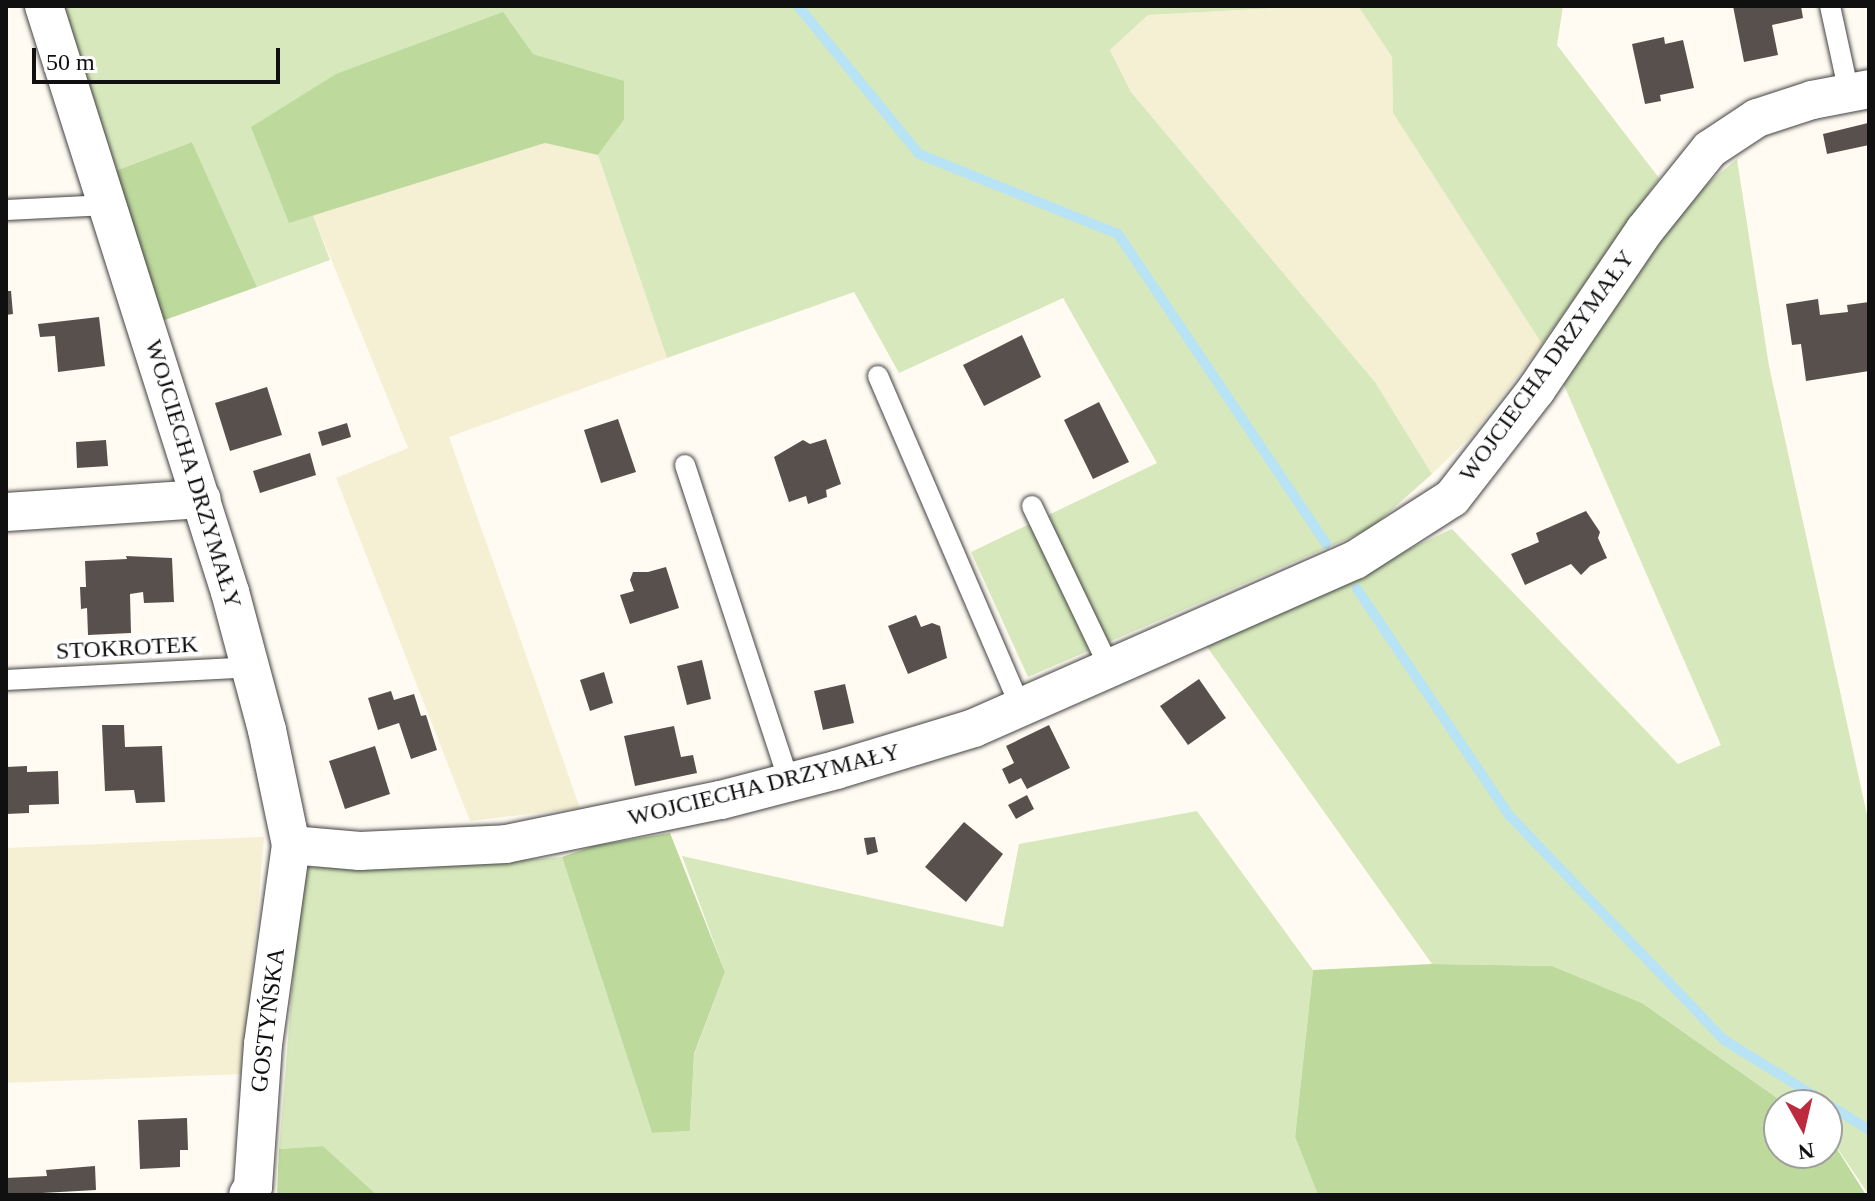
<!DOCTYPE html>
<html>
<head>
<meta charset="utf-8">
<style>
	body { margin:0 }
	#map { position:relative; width:1875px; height:1201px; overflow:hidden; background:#fffbf2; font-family:"Times New Roman",serif }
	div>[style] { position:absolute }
	.farmland>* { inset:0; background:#f5efd3 }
	.green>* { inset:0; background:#d7e9bc }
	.forest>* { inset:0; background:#bdd99c }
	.stream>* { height:10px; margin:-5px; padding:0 5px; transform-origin:5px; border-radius:5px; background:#b8e3f5 }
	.building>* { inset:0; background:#58504c }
	.roads { filter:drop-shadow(0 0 2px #434343) drop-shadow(0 0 2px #434343) }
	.lane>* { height:20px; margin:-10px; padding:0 10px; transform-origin:10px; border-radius:10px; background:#fff }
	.street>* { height:38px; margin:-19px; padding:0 19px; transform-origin:19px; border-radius:19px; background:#fff }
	span { translate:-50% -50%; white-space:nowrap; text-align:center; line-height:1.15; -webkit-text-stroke:8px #fff; paint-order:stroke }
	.street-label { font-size:24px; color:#101010 }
	.frame { position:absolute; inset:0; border:8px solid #101010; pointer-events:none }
	.north { position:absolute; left:1763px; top:1089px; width:80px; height:80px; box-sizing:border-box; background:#fff; border:2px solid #9f9f9f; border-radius:50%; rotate:172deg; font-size:22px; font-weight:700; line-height:32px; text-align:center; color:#101010 }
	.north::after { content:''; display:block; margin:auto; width:28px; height:36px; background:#bd2a3d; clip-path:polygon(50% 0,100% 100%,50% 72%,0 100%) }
	.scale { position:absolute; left:32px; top:48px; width:248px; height:36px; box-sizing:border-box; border:4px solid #101010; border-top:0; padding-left:10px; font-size:24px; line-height:28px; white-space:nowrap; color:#101010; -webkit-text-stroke:6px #fff; paint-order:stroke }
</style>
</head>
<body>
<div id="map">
	<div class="farmland">
		<div style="clip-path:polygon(1311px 6px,1358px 6px,1392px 57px,1393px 113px,1542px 344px,1473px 434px,1432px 474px,1375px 382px,1131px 92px,1110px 50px,1148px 15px)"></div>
		<div style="clip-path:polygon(545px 143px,598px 155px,667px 358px,449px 437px,580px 808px,470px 821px,336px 478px,408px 448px,313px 215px)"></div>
		<div style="clip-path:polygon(264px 837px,243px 1074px,6px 1083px,6px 848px)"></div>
	</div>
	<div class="green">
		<div style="clip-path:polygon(64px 6px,1311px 6px,1148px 15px,1110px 50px,1131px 92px,1375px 382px,1432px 474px,1370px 529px,1028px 677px,971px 552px,1157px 463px,1063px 298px,899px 373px,854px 292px,667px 358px,598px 155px,624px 120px,624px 82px,533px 54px,289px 222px,313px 215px,330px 260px,257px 287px,192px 142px,115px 171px)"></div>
		<div style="clip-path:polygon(1358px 6px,1563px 6px,1557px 45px,1659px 178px,1542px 344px,1393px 113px,1392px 57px)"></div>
		<div style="clip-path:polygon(1737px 159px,1769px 366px,1869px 824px,1869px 1195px,1827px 1133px,1827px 1105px,1787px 1105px,1642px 1003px,1552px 966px,1432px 964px,1205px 644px,1452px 529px,1678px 764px,1721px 745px,1563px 383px,1681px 206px)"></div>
		<div style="clip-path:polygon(1197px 811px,1313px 970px,1295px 1137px,1318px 1195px,377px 1195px,323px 1146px,279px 1149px,302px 867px,425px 868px,562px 857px,652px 1133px,690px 1131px,694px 1055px,725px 972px,682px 856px,1003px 927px,1019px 844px)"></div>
	</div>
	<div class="forest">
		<div style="clip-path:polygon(503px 12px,533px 54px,624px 81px,624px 120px,598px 155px,545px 143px,289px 223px,251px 127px,336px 74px)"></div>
		<div style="clip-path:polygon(192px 142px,257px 287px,162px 321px,115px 171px)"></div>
		<div style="clip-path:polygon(670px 833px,725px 972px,694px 1054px,690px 1131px,652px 1133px,562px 857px,593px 846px)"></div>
		<div style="clip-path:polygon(1432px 964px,1552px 966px,1642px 1003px,1787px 1105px,1779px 1105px,1779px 1153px,1827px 1153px,1827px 1133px,1866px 1195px,1318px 1195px,1295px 1137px,1313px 970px)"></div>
		<div style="clip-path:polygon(323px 1146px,377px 1195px,277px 1195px,279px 1149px)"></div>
	</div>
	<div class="stream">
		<div style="left:798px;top:6px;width:191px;rotate:50.7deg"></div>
		<div style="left:919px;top:154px;width:214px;rotate:21.9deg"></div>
		<div style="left:1118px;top:234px;width:373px;rotate:56.1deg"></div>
		<div style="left:1357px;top:589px;width:271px;rotate:56.1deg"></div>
		<div style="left:1508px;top:814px;width:313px;rotate:46.3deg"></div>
		<div style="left:1724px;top:1040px;width:171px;rotate:31.8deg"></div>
	</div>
	<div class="building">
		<div style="clip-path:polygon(1733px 6px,1801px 6px,1803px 18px,1772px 25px,1778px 55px,1744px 62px)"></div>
		<div style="clip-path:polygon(1664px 37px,1665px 44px,1683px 40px,1694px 88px,1660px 95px,1661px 101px,1645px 104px,1632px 44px)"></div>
		<div style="clip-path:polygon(1868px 123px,1869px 145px,1827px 154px,1823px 134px)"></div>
		<div style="clip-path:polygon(6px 291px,11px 291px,13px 314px,6px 315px)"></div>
		<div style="clip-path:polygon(1818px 299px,1820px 315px,1848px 312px,1847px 305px,1869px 302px,1869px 371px,1806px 381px,1801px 344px,1792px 345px,1786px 304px)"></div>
		<div style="clip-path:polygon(99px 317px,105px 366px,58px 372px,55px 336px,40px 337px,38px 324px)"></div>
		<div style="clip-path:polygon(1022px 335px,1041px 377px,984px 406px,963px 365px)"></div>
		<div style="clip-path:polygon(267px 387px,282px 435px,230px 451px,215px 403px)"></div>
		<div style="clip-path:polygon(1099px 402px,1129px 462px,1093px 479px,1064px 420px)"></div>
		<div style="clip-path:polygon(618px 419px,636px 472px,601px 483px,584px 430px)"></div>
		<div style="clip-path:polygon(347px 423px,351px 437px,322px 446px,318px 432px)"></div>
		<div style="clip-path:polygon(826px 439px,841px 484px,826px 490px,827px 497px,808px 504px,806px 496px,789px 502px,774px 457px,803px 440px,810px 444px)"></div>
		<div style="clip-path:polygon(106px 440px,108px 466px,77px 468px,76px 442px)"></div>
		<div style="clip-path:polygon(310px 453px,316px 475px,260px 493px,253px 471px)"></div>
		<div style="clip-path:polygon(1586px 511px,1600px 532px,1598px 538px,1607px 558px,1590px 566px,1581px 575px,1571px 564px,1525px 585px,1511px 554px,1539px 542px,1536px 533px)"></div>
		<div style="clip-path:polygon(126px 556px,172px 558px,174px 602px,144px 603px,143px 592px,130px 594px,131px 633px,88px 635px,87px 608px,81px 609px,80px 587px,86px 587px,85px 561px,127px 559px)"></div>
		<div style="clip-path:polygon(666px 567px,679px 608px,630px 624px,620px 595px,634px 591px,630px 580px,633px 572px,648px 572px)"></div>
		<div style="clip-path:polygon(916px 615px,921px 627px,932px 623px,940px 626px,947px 658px,908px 674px,888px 626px)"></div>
		<div style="clip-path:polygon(702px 660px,711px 699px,687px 705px,677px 666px)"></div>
		<div style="clip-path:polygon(604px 672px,613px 703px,590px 711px,580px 680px)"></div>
		<div style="clip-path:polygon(1199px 679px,1226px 718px,1188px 745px,1160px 706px)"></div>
		<div style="clip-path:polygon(845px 684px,854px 723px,823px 730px,814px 691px)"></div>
		<div style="clip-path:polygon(391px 691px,394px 700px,414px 694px,421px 716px,426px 715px,437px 750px,411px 759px,399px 723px,378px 730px,368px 698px)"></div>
		<div style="clip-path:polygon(102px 725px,124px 725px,125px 747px,162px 746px,165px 802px,136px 803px,134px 790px,105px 791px)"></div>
		<div style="clip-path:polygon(1049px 725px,1070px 768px,1027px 789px,1021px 778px,1009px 784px,1002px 769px,1014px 763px,1006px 746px)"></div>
		<div style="clip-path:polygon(674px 726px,681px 757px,693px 755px,697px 773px,635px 786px,624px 736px)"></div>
		<div style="clip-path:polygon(375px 746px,390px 794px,345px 809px,329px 761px)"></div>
		<div style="clip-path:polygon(27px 766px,27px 772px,58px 771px,59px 804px,29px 805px,29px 813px,6px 814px,6px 767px)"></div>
		<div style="clip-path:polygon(1027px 795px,1034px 809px,1016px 819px,1008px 805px)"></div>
		<div style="clip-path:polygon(964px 822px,1003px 854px,966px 902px,925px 867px)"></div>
		<div style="clip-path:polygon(875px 837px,878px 852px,867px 855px,864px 838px)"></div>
		<div style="clip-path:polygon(187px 1118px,188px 1150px,180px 1150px,180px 1167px,140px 1169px,138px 1120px)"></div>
		<div style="clip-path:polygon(95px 1166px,96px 1190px,6px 1195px,6px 1178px,47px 1176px,46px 1170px)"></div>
	</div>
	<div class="roads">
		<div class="lane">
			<div style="left:1830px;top:6px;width:89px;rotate:77.7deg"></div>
			<div style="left:6px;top:210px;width:102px;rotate:-2.8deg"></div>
			<div style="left:878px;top:376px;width:361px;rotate:66.7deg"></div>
			<div style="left:685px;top:465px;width:334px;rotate:71.8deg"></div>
			<div style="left:1032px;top:506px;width:181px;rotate:64.4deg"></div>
			<div style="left:6px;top:680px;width:244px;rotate:-3deg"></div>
		</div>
		<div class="street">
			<div style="left:44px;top:6px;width:615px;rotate:72.39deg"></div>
			<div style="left:230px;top:592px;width:143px;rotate:75deg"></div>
			<div style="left:267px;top:730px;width:117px;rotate:78.2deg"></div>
			<div style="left:291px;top:845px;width:201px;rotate:98deg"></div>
			<div style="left:263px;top:1044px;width:143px;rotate:94deg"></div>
			<div style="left:253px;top:1187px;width:9px;rotate:122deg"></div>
			<div style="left:6px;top:512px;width:196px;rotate:-3.8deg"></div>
			<div style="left:291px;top:845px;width:69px;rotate:5deg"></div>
			<div style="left:360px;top:851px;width:146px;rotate:-2.7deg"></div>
			<div style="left:506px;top:844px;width:219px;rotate:-11.6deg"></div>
			<div style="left:721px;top:800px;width:119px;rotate:-14.6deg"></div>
			<div style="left:836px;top:770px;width:144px;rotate:-16.9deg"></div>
			<div style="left:974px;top:728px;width:416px;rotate:-23.8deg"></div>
			<div style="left:1355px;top:560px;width:115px;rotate:-32.6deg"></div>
			<div style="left:1452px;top:498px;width:137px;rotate:-52.1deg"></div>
			<div style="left:1536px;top:390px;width:192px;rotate:-55.8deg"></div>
			<div style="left:1644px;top:231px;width:105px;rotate:-51.2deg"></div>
			<div style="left:1710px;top:149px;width:56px;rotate:-33.4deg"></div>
			<div style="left:1757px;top:118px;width:58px;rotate:-18.1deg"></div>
			<div style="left:1812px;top:100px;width:58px;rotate:-10.9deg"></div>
		</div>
	</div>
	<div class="street-label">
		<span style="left:1547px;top:366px;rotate:-54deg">WOJCIECHA DRZYMAŁY</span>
		<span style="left:193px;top:474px;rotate:73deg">WOJCIECHA DRZYMAŁY</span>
		<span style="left:127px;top:648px;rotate:-3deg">STOKROTEK</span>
		<span style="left:764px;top:785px;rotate:-14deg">WOJCIECHA DRZYMAŁY</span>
		<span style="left:268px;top:1020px;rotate:-83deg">GOSTYŃSKA</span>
	</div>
	<div class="frame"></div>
	<div class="north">N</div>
	<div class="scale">50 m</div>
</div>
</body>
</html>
